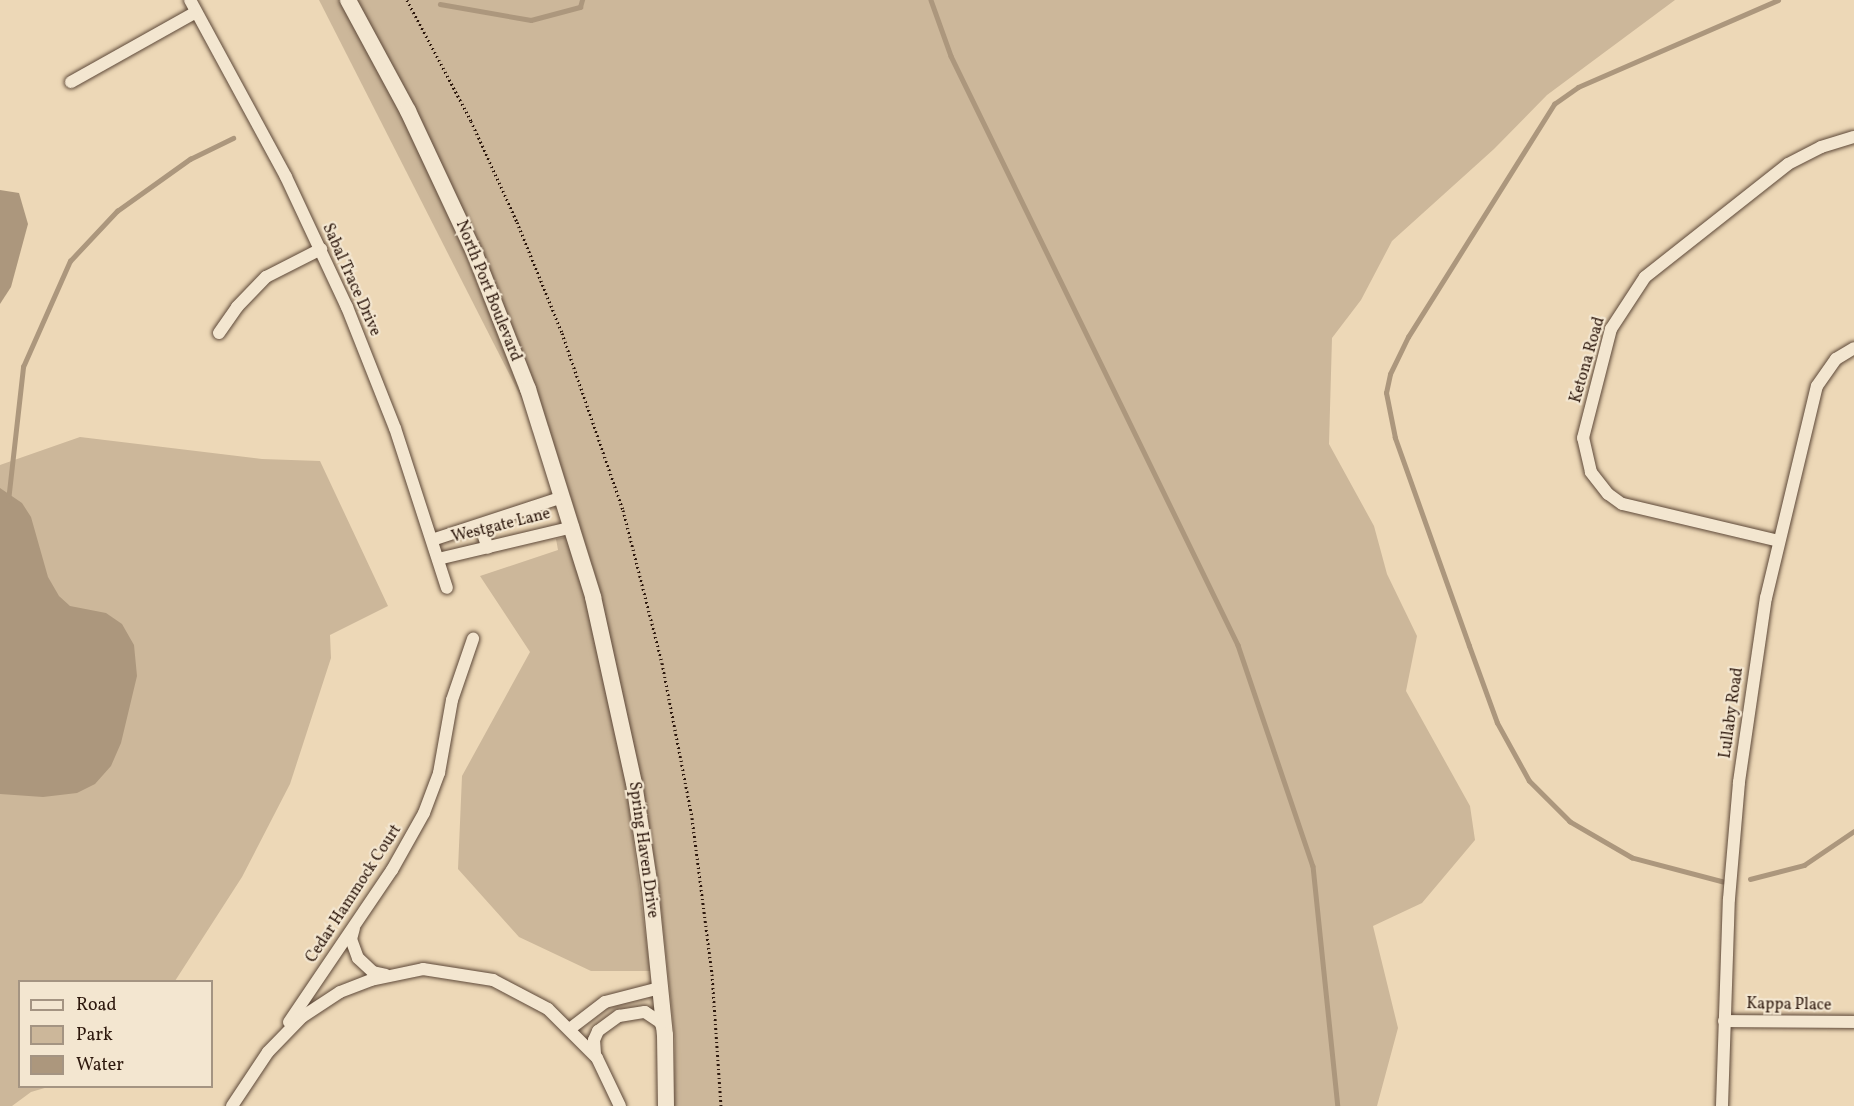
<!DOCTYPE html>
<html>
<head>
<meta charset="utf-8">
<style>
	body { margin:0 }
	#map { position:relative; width:1854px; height:1106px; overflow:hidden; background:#edd8b7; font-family:Vollkorn,serif }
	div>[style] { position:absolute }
	.green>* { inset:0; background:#ccb79a }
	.water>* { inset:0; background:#ac977d }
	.stream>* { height:4.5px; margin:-2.25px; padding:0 2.25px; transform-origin:2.25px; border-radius:2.25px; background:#ac977d }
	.path>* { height:3px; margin-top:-1.5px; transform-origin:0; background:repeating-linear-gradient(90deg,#2d180d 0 1.5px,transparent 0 4.5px) }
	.roads { filter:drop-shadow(0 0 2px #5d4838) drop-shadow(0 0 2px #5d4838) }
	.street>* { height:12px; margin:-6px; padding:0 6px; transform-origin:6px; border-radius:6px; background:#f3e6d0 }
	.secondary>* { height:16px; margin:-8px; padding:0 8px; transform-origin:8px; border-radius:8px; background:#f3e6d0 }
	span { translate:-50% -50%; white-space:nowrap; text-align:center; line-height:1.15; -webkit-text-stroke:4.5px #f3e6d0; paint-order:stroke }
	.street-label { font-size:16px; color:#2d180d }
	.legend { position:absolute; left:18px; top:980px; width:195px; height:108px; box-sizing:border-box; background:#f3e6d0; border:2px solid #a49482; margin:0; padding:8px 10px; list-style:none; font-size:18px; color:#2d180d }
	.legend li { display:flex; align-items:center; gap:12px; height:30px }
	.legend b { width:30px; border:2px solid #a49482 }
</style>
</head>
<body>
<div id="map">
	<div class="green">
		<div style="clip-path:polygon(319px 0,339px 0,401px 114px,467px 257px,526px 407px)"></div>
		<div style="clip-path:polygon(357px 0,1675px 0,1547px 95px,1494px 149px,1392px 241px,1361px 300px,1332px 338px,1329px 444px,1374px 526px,1387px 574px,1417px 636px,1406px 691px,1470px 806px,1475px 840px,1422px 903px,1373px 926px,1398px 1028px,1377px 1106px,674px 1106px,675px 1040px,659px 888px,642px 782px,599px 587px,536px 387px,482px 251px,415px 107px)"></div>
		<div style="clip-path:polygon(80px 437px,262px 459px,320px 461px,388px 606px,330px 635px,331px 658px,290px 784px,242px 877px,175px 981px,20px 982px,20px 1086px,48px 1087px,31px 1092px,12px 1106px,0 1106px,0 465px)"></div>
		<div style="clip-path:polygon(567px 537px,585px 598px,626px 784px,650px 971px,591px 971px,519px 937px,458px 869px,462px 776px,530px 652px,480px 576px,558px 550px,556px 539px)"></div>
	</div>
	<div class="water">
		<div style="clip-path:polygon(0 190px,19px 193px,28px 224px,11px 287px,0 304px)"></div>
		<div style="clip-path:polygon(0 488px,22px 503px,31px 517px,48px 577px,59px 596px,70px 606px,106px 613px,122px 624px,134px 645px,137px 676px,121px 743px,111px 766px,95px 784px,77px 793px,43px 797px,0 794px)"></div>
	</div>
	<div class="stream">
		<div style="left:931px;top:0;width:59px;rotate:70.3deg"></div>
		<div style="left:951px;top:56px;width:655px;rotate:64.02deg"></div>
		<div style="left:1238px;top:645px;width:233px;rotate:71.3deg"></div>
		<div style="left:1313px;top:866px;width:241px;rotate:84.1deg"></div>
		<div style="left:440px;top:4px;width:92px;rotate:10deg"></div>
		<div style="left:531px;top:20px;width:51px;rotate:-14.9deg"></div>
		<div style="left:580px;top:7px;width:7px;rotate:-74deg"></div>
		<div style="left:8px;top:501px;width:135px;rotate:-83.6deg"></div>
		<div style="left:23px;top:367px;width:116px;rotate:-66.1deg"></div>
		<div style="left:70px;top:261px;width:69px;rotate:-46.8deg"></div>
		<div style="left:117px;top:211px;width:90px;rotate:-35.5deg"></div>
		<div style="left:190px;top:159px;width:48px;rotate:-26deg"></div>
		<div style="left:1750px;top:879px;width:56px;rotate:-14.5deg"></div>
		<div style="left:1804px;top:865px;width:60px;rotate:-34.2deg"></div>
		<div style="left:1723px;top:882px;width:94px;rotate:-165.2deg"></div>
		<div style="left:1632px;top:858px;width:72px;rotate:-149.9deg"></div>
		<div style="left:1570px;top:822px;width:58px;rotate:-135deg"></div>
		<div style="left:1529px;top:781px;width:66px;rotate:-118.9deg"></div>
		<div style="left:1497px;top:723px;width:82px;rotate:-110deg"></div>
		<div style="left:1469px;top:646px;width:221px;rotate:-109.6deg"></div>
		<div style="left:1395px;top:438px;width:46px;rotate:-101.3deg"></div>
		<div style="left:1386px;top:393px;width:19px;rotate:-78deg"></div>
		<div style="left:1390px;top:374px;width:41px;rotate:-64.1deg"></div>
		<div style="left:1408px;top:337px;width:275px;rotate:-57.9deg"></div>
		<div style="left:1554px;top:104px;width:29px;rotate:-35deg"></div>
		<div style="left:1578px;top:87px;width:218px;rotate:-23.5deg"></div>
	</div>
	<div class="path">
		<div style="left:407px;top:0;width:137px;rotate:62.1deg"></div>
		<div style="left:471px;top:121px;width:111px;rotate:65.5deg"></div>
		<div style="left:517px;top:222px;width:120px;rotate:67.9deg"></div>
		<div style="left:562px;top:333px;width:187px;rotate:71deg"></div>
		<div style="left:623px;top:510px;width:158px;rotate:75.7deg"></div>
		<div style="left:662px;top:663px;width:158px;rotate:79deg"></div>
		<div style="left:692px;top:818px;width:157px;rotate:82.7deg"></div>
		<div style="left:712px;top:974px;width:132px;rotate:86.1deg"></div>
	</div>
	<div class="roads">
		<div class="street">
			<div style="left:190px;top:0;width:201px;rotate:61.5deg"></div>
			<div style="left:286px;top:177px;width:144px;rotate:64.9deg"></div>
			<div style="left:347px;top:307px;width:130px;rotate:68.4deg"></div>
			<div style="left:395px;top:428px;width:168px;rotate:72deg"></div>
			<div style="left:71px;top:82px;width:143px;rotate:-29.2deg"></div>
			<div style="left:219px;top:333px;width:32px;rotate:-55deg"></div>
			<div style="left:237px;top:307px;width:42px;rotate:-46deg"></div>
			<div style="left:266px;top:277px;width:62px;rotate:-27deg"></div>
			<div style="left:480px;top:525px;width:24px;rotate:71deg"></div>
			<div style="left:432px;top:540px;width:138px;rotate:-18.2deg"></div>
			<div style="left:1779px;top:541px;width:161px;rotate:-166.7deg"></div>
			<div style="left:1622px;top:504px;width:17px;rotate:-144deg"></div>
			<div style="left:1608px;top:494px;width:28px;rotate:-128deg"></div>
			<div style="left:1591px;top:472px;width:35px;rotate:-103deg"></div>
			<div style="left:1583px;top:438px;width:113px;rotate:-75.6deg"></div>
			<div style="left:1611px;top:329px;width:62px;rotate:-56.8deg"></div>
			<div style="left:1645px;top:277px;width:182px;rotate:-38.3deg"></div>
			<div style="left:1788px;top:164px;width:37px;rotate:-27deg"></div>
			<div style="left:1821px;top:147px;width:34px;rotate:-17deg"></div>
			<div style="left:438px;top:559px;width:139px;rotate:-13.3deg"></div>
			<div style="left:354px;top:928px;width:11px;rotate:105deg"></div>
			<div style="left:351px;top:939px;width:20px;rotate:70deg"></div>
			<div style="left:358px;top:958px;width:21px;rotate:43deg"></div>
			<div style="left:373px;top:972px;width:13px;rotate:13deg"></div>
			<div style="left:1724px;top:1021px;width:130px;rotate:0.4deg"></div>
			<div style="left:289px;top:1022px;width:184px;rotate:-55.9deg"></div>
			<div style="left:392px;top:870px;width:65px;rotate:-60.7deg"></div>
			<div style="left:424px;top:813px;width:43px;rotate:-69.4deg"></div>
			<div style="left:439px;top:773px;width:74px;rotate:-79.9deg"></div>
			<div style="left:452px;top:700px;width:65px;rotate:-71deg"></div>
			<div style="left:571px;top:1028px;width:43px;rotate:-37.4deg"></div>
			<div style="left:605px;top:1002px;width:57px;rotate:-14.3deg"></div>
			<div style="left:595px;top:1054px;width:14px;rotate:-94deg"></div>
			<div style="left:594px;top:1040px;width:10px;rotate:-66deg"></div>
			<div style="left:598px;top:1031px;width:26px;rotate:-36deg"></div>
			<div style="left:619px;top:1016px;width:26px;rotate:-9deg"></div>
			<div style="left:645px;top:1012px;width:18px;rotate:34deg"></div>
			<div style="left:660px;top:1022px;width:8px;rotate:67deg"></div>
			<div style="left:232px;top:1106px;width:65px;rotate:-56.3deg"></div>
			<div style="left:268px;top:1052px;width:49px;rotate:-45.8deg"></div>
			<div style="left:302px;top:1017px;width:45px;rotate:-33.3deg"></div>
			<div style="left:340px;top:992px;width:33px;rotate:-21deg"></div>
			<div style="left:371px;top:980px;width:53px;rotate:-11.9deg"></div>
			<div style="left:423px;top:969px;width:71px;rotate:8.9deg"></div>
			<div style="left:493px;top:980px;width:62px;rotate:27.8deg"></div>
			<div style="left:548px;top:1009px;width:69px;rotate:45deg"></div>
			<div style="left:597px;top:1058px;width:53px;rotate:64.4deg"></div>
			<div style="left:1722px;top:1106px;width:207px;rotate:-88.1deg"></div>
			<div style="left:1729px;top:899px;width:117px;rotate:-85.1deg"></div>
			<div style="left:1739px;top:782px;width:186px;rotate:-81.7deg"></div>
			<div style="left:1766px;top:598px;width:218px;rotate:-76.5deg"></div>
			<div style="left:1817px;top:386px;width:33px;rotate:-55deg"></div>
			<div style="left:1836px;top:359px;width:21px;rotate:-31deg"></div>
		</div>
		<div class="secondary">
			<div style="left:348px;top:0;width:126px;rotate:61.6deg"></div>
			<div style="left:408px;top:111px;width:158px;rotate:64.9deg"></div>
			<div style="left:475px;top:254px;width:145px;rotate:68.6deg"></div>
			<div style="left:528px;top:389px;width:218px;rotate:72.6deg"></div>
			<div style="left:593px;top:597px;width:190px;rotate:77.6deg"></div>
			<div style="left:634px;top:783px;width:106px;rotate:81.3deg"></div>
			<div style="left:650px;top:888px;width:148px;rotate:84.2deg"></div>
			<div style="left:665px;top:1035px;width:71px;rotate:89.2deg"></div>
		</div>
	</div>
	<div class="street-label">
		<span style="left:351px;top:280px;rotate:66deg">Sabal Trace Drive</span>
		<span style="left:488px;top:291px;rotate:68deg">North Port Boulevard</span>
		<span style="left:1588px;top:360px;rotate:-74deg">Ketona Road</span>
		<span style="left:501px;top:526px;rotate:-14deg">Westgate Lane</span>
		<span style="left:1732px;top:713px;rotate:-82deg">Lullaby Road</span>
		<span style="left:643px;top:850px;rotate:82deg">Spring Haven Drive</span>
		<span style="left:354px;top:894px;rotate:-57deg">Cedar Hammock Court</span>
		<span style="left:1789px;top:1005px;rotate:1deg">Kappa Place</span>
	</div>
	<ul class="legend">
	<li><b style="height:8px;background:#f3e6d0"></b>Road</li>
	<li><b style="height:16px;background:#ccb79a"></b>Park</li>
	<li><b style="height:16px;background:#ac977d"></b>Water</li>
	</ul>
</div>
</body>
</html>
